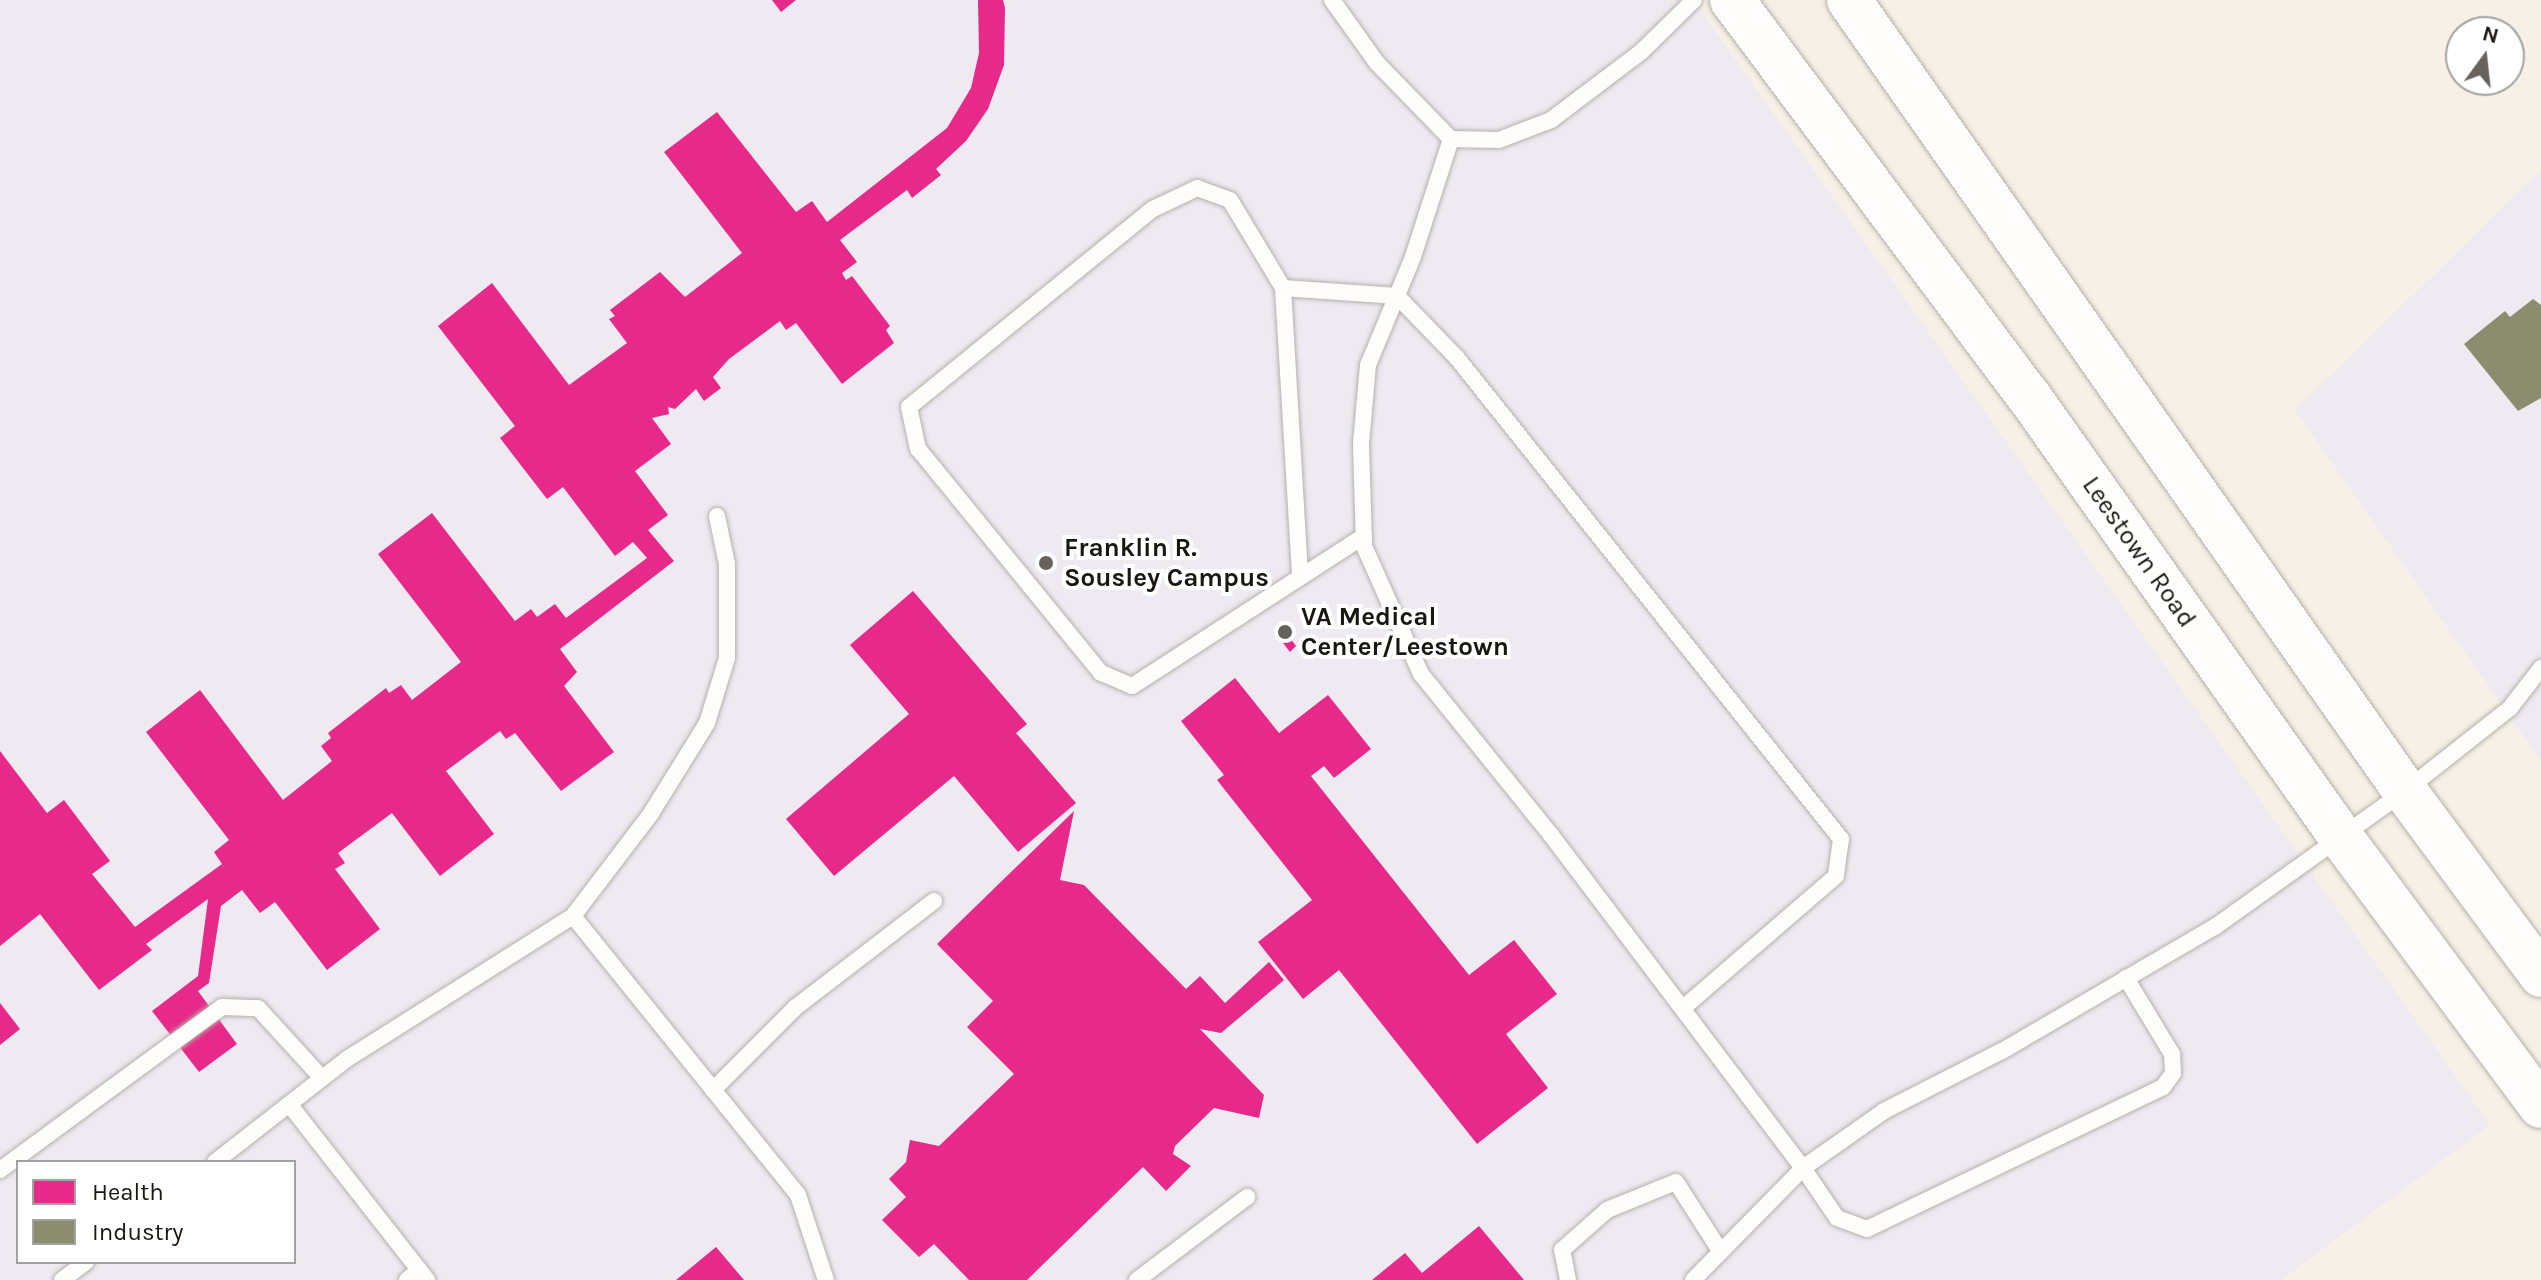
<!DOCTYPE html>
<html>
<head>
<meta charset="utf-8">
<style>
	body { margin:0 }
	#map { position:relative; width:2541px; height:1280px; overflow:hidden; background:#f6f0e6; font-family:Karla,sans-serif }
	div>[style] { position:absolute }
	.industrial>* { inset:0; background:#efeaf2 }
	.health>* { inset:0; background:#e7298a }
	.industry>* { inset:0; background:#8c8c6e }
	.roads { filter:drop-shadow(0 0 2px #b6b1aa) drop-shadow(0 0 2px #b6b1aa) }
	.service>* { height:16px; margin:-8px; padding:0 8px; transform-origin:8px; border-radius:8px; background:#fefdfb }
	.primary>* { height:44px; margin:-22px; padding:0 22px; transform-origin:22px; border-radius:22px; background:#fefdfb }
	.dots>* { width:22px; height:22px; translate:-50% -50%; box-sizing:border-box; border:4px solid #fff; border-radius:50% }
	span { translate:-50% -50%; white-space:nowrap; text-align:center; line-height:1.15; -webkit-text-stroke:8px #fff; paint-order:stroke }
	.poi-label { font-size:26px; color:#1a1610; font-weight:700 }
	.left { translate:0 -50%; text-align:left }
	.street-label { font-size:26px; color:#1a1610 }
	.legend { position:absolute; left:16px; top:1160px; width:280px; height:104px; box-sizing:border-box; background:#fff; border:2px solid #a3a29f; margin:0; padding:10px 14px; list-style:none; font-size:24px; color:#1a1610 }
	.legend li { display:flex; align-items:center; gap:16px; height:40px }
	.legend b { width:40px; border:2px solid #a3a29f }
	.north { position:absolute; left:2445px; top:16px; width:80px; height:80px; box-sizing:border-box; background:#fff; border:2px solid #a3a29f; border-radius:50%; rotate:15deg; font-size:22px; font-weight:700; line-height:32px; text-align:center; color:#1a1610 }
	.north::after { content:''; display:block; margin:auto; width:28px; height:36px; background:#67625b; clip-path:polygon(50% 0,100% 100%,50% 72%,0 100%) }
</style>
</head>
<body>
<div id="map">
	<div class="industrial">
		<div style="clip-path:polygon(evenodd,0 0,1693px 0,2490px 1125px,2281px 1280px,0 1280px,0 0,18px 1162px,294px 1162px,294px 1262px,18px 1262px,18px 1162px)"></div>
		<div style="clip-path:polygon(2541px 170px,2541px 761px,2295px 410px)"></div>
	</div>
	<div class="health">
		<div style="clip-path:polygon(772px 0,796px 0,781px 12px)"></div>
		<div style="clip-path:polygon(978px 0,1003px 0,1005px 8px,1004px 65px,988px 109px,966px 141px,936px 169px,941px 175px,912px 198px,907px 190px,840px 240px,857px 262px,842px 273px,846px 280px,852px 276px,890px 326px,886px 330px,894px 343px,842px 384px,796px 323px,786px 330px,780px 321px,729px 359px,713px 377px,721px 388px,704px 401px,696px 389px,675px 409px,668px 407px,669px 414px,652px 418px,671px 444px,635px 471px,668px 515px,648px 530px,674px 561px,560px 649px,577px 672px,564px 686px,614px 752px,561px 791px,515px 733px,506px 739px,500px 731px,446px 771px,494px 834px,440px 876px,392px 813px,338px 853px,345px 863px,335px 869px,380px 929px,327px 970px,275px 902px,260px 913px,242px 890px,221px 906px,209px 983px,198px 991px,237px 1044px,199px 1072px,152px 1011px,198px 976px,208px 899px,146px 944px,152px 950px,99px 990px,40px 914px,0 946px,0 751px,47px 813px,64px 800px,110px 861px,92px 874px,135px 927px,222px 864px,214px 852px,229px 840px,146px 732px,200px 690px,283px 800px,332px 761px,321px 746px,331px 738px,328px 733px,386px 688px,389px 693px,401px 685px,412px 700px,461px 662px,378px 554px,432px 513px,515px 621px,531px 609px,537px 617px,555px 604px,566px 618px,647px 558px,633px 542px,615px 556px,563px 487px,547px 499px,500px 438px,515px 426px,438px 326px,492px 283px,569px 385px,627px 343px,609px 319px,615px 316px,610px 310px,660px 272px,685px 297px,742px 253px,664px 152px,717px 112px,796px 212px,812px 201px,827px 222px,947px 128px,971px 88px,979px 53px)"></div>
		<div style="clip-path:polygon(913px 591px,1027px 724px,1016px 733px,1076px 803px,1018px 852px,954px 776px,834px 876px,786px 819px,909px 714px,850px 645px)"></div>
		<div style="clip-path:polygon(1287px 634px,1296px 646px,1290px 652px,1280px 639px)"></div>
		<div style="clip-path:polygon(1235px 678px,1279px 733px,1328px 695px,1371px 749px,1334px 778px,1324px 766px,1311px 776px,1469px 975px,1514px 940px,1557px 994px,1506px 1034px,1548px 1088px,1477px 1144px,1339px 970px,1303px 999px,1258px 942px,1312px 900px,1217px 780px,1224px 775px,1181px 721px)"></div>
		<div style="clip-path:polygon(1074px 811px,1060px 880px,1084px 885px,1186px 989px,1200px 976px,1225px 1003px,1269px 962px,1284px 980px,1221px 1033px,1200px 1029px,1264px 1095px,1259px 1118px,1214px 1108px,1175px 1146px,1173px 1154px,1191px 1166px,1166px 1191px,1143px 1167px,1027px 1280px,969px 1280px,934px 1244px,919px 1257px,882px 1220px,906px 1197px,889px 1179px,906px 1162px,910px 1140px,939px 1146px,1014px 1074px,967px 1027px,993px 1001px,937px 944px)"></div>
		<div style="clip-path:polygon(0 1003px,20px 1029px,0 1045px)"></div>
		<div style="clip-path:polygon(1479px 1226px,1524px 1280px,1372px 1280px,1405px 1253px,1422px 1273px)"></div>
		<div style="clip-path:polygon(716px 1247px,744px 1280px,676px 1280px)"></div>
	</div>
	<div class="industry">
		<div style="clip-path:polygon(2533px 299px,2541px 305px,2541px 398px,2518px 411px,2464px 344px,2505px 311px,2510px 317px)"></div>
	</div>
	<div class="roads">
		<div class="service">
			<div style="left:1332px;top:0;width:77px;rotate:54.5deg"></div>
			<div style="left:1377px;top:63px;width:106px;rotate:45.8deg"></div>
			<div style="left:1451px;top:139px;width:48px;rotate:1.2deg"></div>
			<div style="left:1499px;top:140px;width:56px;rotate:-21deg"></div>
			<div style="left:1551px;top:120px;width:113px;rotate:-37.1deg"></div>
			<div style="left:1641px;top:52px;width:74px;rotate:-44.5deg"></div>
			<div style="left:1451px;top:139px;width:124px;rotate:107.9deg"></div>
			<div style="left:1413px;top:257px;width:117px;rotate:112.6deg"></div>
			<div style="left:1368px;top:365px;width:79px;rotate:95.1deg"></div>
			<div style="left:1361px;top:444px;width:102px;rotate:88.3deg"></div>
			<div style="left:1364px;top:546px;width:140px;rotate:66deg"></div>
			<div style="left:1421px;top:674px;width:207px;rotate:51.1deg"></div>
			<div style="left:1551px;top:835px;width:418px;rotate:52.9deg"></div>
			<div style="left:1803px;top:1168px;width:99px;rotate:-35.1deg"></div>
			<div style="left:1884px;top:1111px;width:132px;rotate:-27deg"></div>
			<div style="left:2002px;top:1051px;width:248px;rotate:-30.3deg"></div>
			<div style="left:2216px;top:926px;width:232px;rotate:-35.5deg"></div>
			<div style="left:2405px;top:791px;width:134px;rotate:-38.3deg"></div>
			<div style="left:2510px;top:708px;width:51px;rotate:-52.2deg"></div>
			<div style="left:1283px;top:288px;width:288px;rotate:86.6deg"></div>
			<div style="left:1364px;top:536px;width:276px;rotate:147.1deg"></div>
			<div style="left:1132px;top:686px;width:34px;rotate:-157deg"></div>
			<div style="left:1101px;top:673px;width:289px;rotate:-129.2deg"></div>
			<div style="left:918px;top:449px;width:43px;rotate:-102.1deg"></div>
			<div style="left:909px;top:407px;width:314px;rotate:-39.1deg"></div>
			<div style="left:1153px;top:209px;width:49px;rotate:-25.5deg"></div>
			<div style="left:1197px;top:188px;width:35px;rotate:20deg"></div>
			<div style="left:1230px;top:200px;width:103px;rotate:58.9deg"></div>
			<div style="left:1283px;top:288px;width:114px;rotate:4deg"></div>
			<div style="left:1397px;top:296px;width:86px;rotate:45.9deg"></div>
			<div style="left:1457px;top:358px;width:615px;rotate:51.4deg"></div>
			<div style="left:1841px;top:839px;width:37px;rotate:98deg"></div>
			<div style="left:1836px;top:876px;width:202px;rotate:139.2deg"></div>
			<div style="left:573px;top:916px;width:358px;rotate:51.1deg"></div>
			<div style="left:798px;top:1195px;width:89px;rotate:71.8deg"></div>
			<div style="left:713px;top:1090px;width:117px;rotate:-45deg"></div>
			<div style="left:796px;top:1007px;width:174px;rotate:-37.5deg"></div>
			<div style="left:289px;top:1104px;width:224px;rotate:51.9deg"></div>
			<div style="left:215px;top:1162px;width:167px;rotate:-38deg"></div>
			<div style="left:347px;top:1059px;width:267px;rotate:-32.3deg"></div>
			<div style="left:573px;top:916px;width:127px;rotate:-52.7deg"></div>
			<div style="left:650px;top:815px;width:108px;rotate:-58.2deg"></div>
			<div style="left:707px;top:723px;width:68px;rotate:-72.9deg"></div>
			<div style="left:727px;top:658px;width:94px;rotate:-90deg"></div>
			<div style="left:727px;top:564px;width:49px;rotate:-101.8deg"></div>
			<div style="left:0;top:1170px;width:275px;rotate:-36.3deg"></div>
			<div style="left:222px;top:1007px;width:36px;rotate:2deg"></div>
			<div style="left:258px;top:1008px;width:95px;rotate:47.6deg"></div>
			<div style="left:62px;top:1280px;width:30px;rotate:-37deg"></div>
			<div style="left:407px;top:1280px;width:16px;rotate:-40deg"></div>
			<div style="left:1137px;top:1280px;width:138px;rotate:-37deg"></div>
			<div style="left:1568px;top:1280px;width:31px;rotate:-101deg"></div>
			<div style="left:1562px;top:1250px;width:60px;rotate:-41.6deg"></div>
			<div style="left:1607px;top:1210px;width:74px;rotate:-22.1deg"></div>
			<div style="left:1676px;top:1182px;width:83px;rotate:57.3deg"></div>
			<div style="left:1693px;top:1280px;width:157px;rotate:-45.5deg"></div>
			<div style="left:1803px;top:1168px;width:60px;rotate:55.8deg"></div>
			<div style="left:1837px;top:1218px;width:32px;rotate:20deg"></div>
			<div style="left:1867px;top:1229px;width:328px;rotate:-25.6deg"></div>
			<div style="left:2163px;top:1087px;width:17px;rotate:-54deg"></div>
			<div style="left:2173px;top:1073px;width:19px;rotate:-93deg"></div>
			<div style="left:2172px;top:1054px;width:89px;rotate:-121.2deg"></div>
		</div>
		<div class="primary">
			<div style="left:1732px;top:0;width:494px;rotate:53.2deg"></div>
			<div style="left:2028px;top:395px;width:542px;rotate:54.7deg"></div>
			<div style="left:2341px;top:837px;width:335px;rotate:53.4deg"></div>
			<div style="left:1849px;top:0;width:967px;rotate:54.9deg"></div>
			<div style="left:2405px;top:791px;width:229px;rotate:53.5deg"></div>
		</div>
	</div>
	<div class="dots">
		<div style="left:1046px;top:563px;background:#67625b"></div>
		<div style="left:1285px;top:632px;background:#67625b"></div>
	</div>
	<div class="poi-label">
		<span class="left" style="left:1064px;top:563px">Franklin R.<br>Sousley Campus</span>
		<span class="left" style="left:1301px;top:632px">VA Medical<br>Center/Leestown</span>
	</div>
	<div class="street-label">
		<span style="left:2139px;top:552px;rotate:55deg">Leestown Road</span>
	</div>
	<ul class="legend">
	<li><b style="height:22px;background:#e7298a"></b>Health</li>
	<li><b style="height:22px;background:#8c8c6e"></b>Industry</li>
	</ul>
	<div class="north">N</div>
</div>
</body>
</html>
